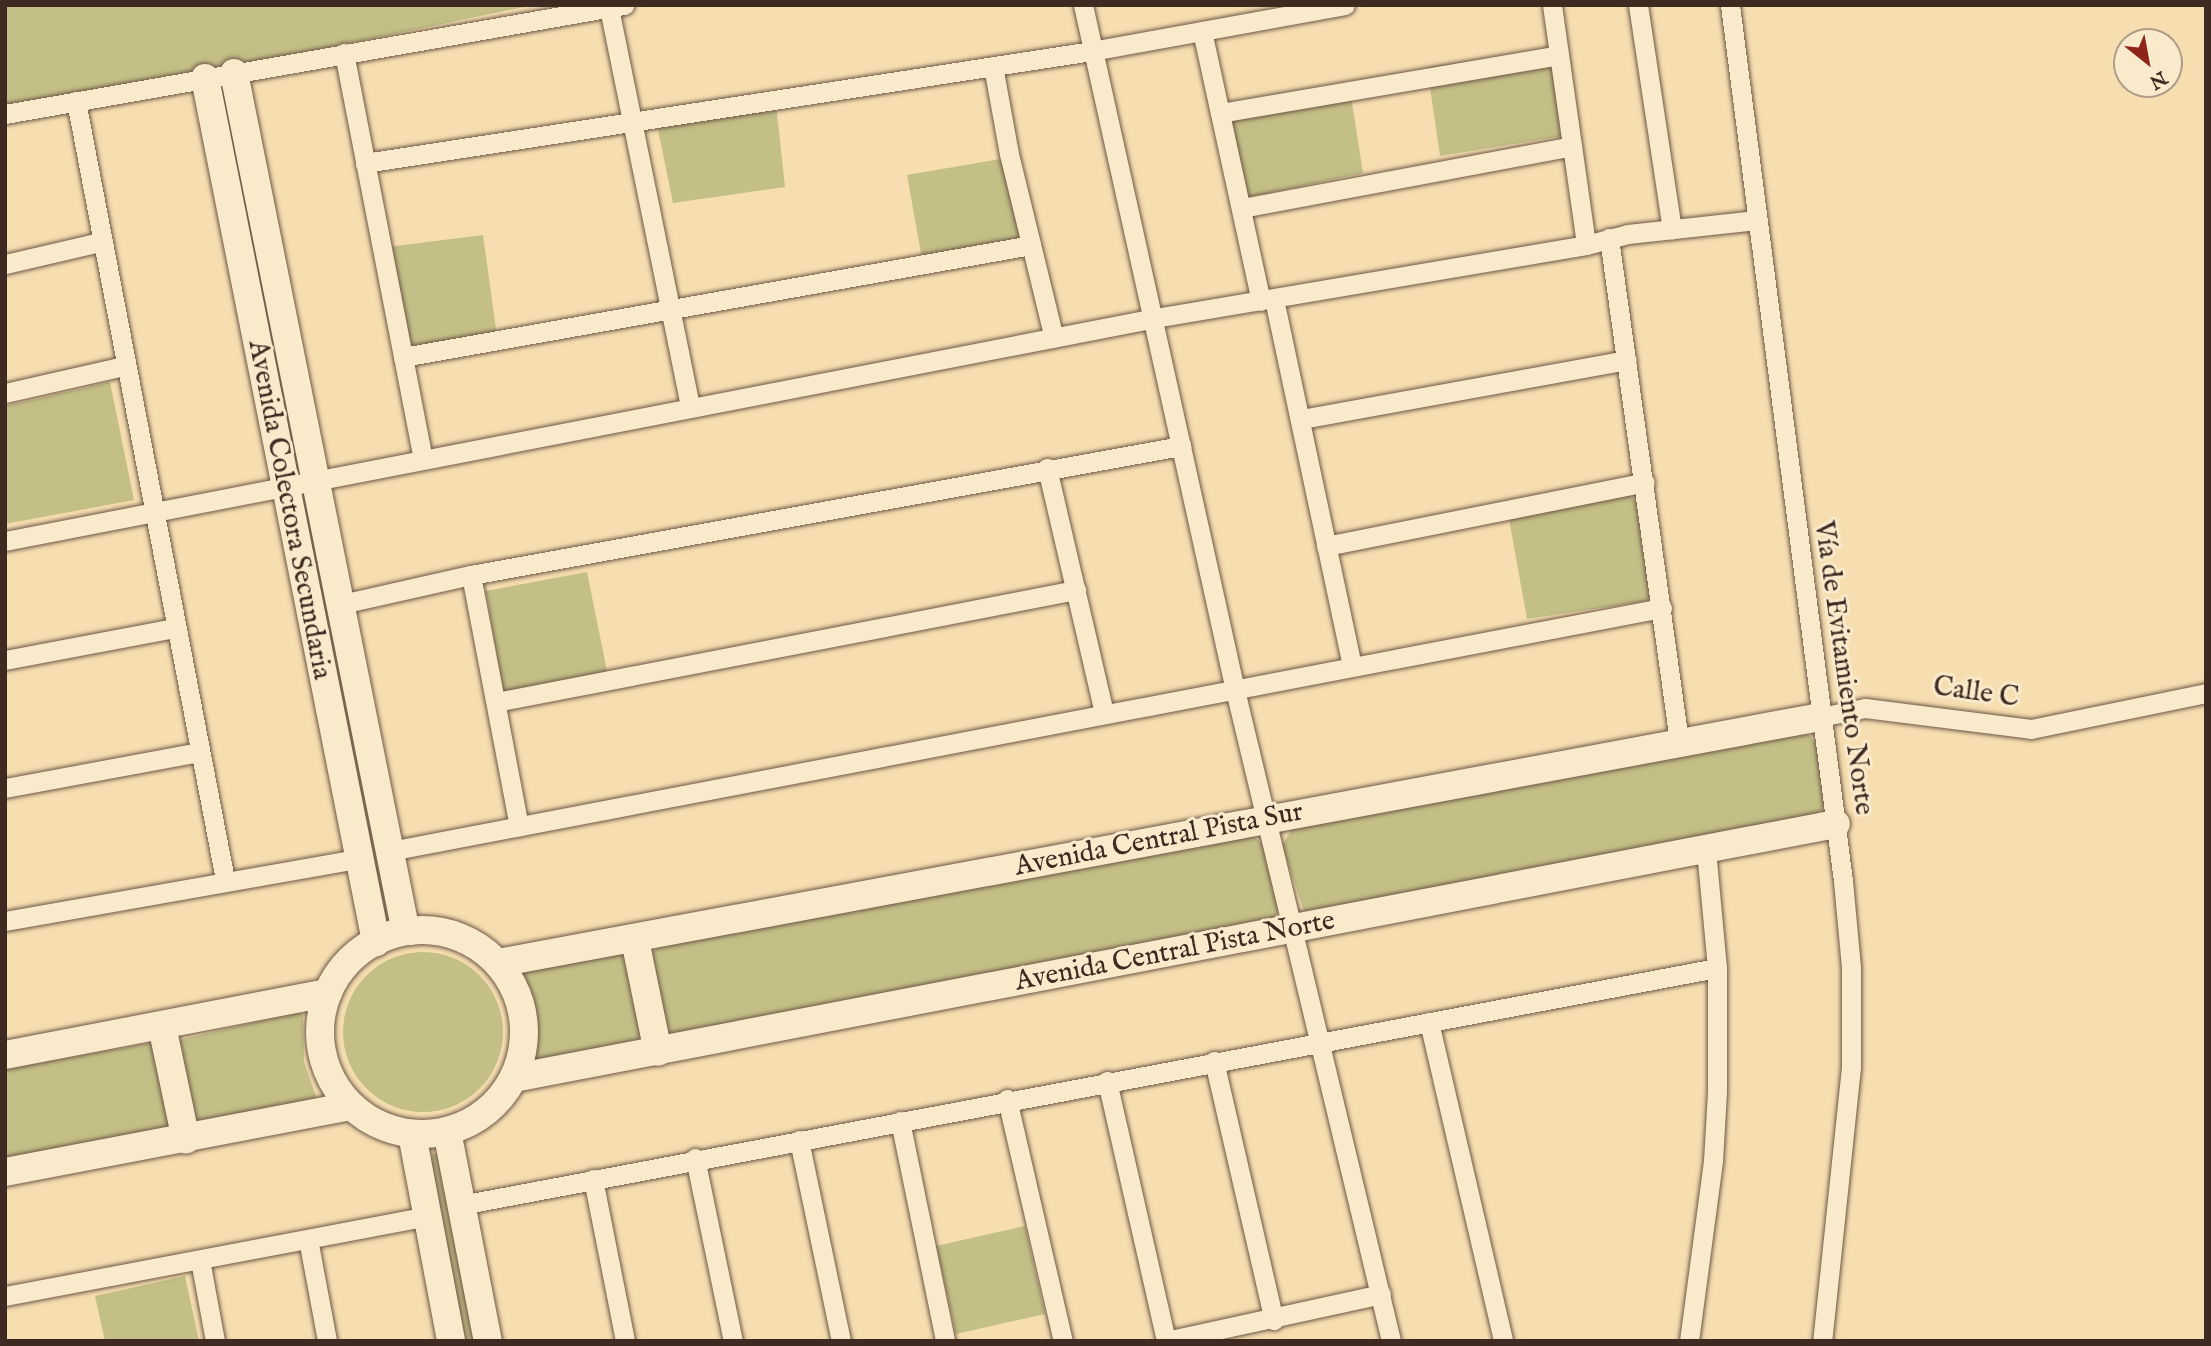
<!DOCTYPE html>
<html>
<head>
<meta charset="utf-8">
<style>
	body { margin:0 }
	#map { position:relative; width:2211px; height:1346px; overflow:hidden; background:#f6deb1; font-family:"IM FELL English",serif }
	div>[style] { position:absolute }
	.green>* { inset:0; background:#c3bf87 }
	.round { border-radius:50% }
	.roads { filter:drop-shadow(0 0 2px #6d5746) drop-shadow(0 0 2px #6d5746) }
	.street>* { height:19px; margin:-9.5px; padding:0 9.5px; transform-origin:9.5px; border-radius:9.5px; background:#f9eacc }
	.secondary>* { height:28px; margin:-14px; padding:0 14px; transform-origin:14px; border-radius:14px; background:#f9eacc }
	.secondary>.ring { margin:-14px; padding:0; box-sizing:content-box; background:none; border:28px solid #f9eacc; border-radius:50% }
	span { translate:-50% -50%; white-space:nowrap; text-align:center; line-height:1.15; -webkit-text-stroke:6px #f9eacc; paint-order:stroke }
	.street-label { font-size:28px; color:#3f2a22 }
	.frame { position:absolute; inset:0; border:7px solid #3f2a22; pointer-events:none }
	.north { position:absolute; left:2113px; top:28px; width:70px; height:70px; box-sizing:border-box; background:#f9eacc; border:2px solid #af9d88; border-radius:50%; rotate:149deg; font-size:19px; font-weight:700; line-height:28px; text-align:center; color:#3f2a22 }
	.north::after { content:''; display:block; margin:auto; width:24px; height:32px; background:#8f2418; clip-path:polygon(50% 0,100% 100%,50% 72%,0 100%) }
</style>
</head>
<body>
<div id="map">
	<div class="green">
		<div style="clip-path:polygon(5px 5px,533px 5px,5px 115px)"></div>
		<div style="clip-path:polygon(1567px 47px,1575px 134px,1440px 156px,1427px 67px)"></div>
		<div style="clip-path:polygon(1349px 84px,1363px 173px,1241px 199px,1225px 108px)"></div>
		<div style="clip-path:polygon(776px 104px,785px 187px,673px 203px,656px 120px)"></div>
		<div style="clip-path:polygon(1006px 158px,1023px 240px,922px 259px,907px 175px)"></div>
		<div style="clip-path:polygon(483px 235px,497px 336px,408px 352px,387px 247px)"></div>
		<div style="clip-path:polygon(110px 382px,134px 500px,5px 524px,5px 406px)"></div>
		<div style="clip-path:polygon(1628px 494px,1639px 504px,1652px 593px,1646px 601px,1527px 619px,1509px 519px)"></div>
		<div style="clip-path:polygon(587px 572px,607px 671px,503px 693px,486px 591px)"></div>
		<div style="clip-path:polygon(1794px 731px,1809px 735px,1818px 746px,1827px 803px,1812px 821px,1305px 914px,1282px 845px,1296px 823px)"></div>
		<div style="clip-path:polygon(1247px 832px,1263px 844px,1279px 908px,1272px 922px,677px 1037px,667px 1034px,652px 954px,660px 945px)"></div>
		<div class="round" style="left:343px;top:952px;width:160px;height:160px"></div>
		<div style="clip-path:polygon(617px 952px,626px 957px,643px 1030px,638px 1039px,630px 1047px,527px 1063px,532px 1040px,530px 1013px,511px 972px)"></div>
		<div style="clip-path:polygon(299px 1012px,303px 1015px,304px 1062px,318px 1102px,206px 1125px,193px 1121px,179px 1040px)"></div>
		<div style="clip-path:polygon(152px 1043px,169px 1127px,5px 1162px,5px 1069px)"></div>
		<div style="clip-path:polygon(438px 1154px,476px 1341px,465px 1341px,430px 1161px,432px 1154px)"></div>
		<div style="clip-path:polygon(1025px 1226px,1045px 1314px,956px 1334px,936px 1246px)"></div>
		<div style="clip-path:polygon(185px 1276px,199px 1341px,105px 1341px,95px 1296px)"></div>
	</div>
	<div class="roads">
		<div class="street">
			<div style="left:1083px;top:5px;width:702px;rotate:77.49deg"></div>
			<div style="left:1235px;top:690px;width:669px;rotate:76.52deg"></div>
			<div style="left:1552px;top:5px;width:242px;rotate:81.9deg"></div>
			<div style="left:1638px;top:5px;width:227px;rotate:81.4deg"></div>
			<div style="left:1730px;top:5px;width:883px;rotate:82.65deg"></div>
			<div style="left:1843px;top:881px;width:87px;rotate:84.7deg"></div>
			<div style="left:1851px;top:968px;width:99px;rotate:90deg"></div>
			<div style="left:1851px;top:1067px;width:276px;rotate:96deg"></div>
			<div style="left:609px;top:8px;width:405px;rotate:78.5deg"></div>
			<div style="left:1202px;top:31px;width:276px;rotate:77.7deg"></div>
			<div style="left:344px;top:53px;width:413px;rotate:79deg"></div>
			<div style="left:993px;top:66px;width:89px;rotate:79.7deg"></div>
			<div style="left:1009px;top:154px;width:189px;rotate:76.3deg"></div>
			<div style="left:76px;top:101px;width:793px;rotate:79.17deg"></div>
			<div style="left:1220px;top:113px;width:344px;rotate:-9.7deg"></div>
			<div style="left:5px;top:114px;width:629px;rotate:-9.99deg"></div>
			<div style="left:365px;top:163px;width:736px;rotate:-8.76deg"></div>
			<div style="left:1092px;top:51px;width:257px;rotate:-10.3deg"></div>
			<div style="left:1242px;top:208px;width:336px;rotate:-10.6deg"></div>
			<div style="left:1609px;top:238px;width:508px;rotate:82.08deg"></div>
			<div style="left:5px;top:264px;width:98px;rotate:-13deg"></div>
			<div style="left:1274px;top:299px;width:374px;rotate:78deg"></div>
			<div style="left:403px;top:357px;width:638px;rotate:-10.11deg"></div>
			<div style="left:5px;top:393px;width:122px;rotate:-12.8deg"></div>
			<div style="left:1302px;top:419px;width:330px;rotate:-10.3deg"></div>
			<div style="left:1047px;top:468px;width:251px;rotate:76.9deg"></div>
			<div style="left:5px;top:541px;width:1171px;rotate:-10.97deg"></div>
			<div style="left:1155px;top:318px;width:437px;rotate:-9.6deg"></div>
			<div style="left:1586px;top:245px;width:43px;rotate:-14.7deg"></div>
			<div style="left:1628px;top:234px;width:129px;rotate:-6.2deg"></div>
			<div style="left:1326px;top:546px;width:325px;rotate:-11.3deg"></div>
			<div style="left:471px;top:575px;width:256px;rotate:79.2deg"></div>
			<div style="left:342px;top:604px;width:132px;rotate:-12.7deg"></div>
			<div style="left:471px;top:575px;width:722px;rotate:-10.3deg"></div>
			<div style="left:5px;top:660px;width:173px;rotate:-10.7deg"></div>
			<div style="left:496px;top:702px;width:591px;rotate:-10.93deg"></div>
			<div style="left:1820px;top:717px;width:46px;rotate:-11.3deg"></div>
			<div style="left:1865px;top:708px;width:167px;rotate:7.2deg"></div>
			<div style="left:2031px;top:729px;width:179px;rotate:-11.6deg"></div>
			<div style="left:5px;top:788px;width:197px;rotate:-10.5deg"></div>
			<div style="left:390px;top:851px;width:1295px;rotate:-10.82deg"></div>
			<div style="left:5px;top:921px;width:357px;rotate:-10deg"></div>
			<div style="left:1429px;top:1022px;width:327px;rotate:76.9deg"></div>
			<div style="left:1214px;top:1061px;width:266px;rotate:77deg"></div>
			<div style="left:1107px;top:1081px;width:267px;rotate:77.2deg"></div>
			<div style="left:1166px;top:1341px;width:220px;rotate:-12.3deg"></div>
			<div style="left:1007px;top:1099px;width:248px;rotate:77deg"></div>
			<div style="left:900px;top:1121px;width:225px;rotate:78.4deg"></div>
			<div style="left:799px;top:1140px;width:205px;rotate:78.2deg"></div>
			<div style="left:695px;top:1158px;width:187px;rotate:78.3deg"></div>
			<div style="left:593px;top:1179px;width:165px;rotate:78.8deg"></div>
			<div style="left:461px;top:1205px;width:1278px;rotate:-10.69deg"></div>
			<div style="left:308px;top:1239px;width:104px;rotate:79.4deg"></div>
			<div style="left:200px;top:1260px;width:82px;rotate:79.5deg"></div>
			<div style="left:5px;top:1296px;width:430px;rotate:-10.7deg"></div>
			<div style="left:1689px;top:1341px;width:182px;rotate:-82.4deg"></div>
			<div style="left:1713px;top:1161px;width:70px;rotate:-86.7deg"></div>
			<div style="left:1717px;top:1091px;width:123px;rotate:-90deg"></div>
			<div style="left:1717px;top:968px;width:120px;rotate:-95.3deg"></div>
		</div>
		<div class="secondary">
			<div style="left:234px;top:73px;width:866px;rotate:78.68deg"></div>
			<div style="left:404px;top:922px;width:11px;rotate:56deg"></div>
			<div style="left:205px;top:78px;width:881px;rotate:78.8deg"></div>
			<div class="ring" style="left:320px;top:930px;width:176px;height:176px"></div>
			<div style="left:635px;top:940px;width:114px;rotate:78.4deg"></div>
			<div style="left:498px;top:963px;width:1345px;rotate:-10.54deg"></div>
			<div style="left:162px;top:1026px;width:116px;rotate:78.1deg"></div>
			<div style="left:5px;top:1055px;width:329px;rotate:-10.9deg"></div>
			<div style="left:514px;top:1078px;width:1346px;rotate:-10.88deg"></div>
			<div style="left:447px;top:1131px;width:214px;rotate:79deg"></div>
			<div style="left:412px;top:1134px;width:211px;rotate:79.3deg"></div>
			<div style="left:5px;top:1172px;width:352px;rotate:-10.8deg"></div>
		</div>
	</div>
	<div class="street-label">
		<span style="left:289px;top:510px;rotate:79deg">Avenida Colectora Secundaria</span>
		<span style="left:1843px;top:668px;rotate:82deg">Vía de Evitamiento Norte</span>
		<span style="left:1976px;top:693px;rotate:8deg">Calle C</span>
		<span style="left:1159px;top:840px;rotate:-11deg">Avenida Central Pista Sur</span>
		<span style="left:1175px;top:952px;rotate:-11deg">Avenida Central Pista Norte</span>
	</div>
	<div class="frame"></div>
	<div class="north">N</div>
</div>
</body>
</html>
